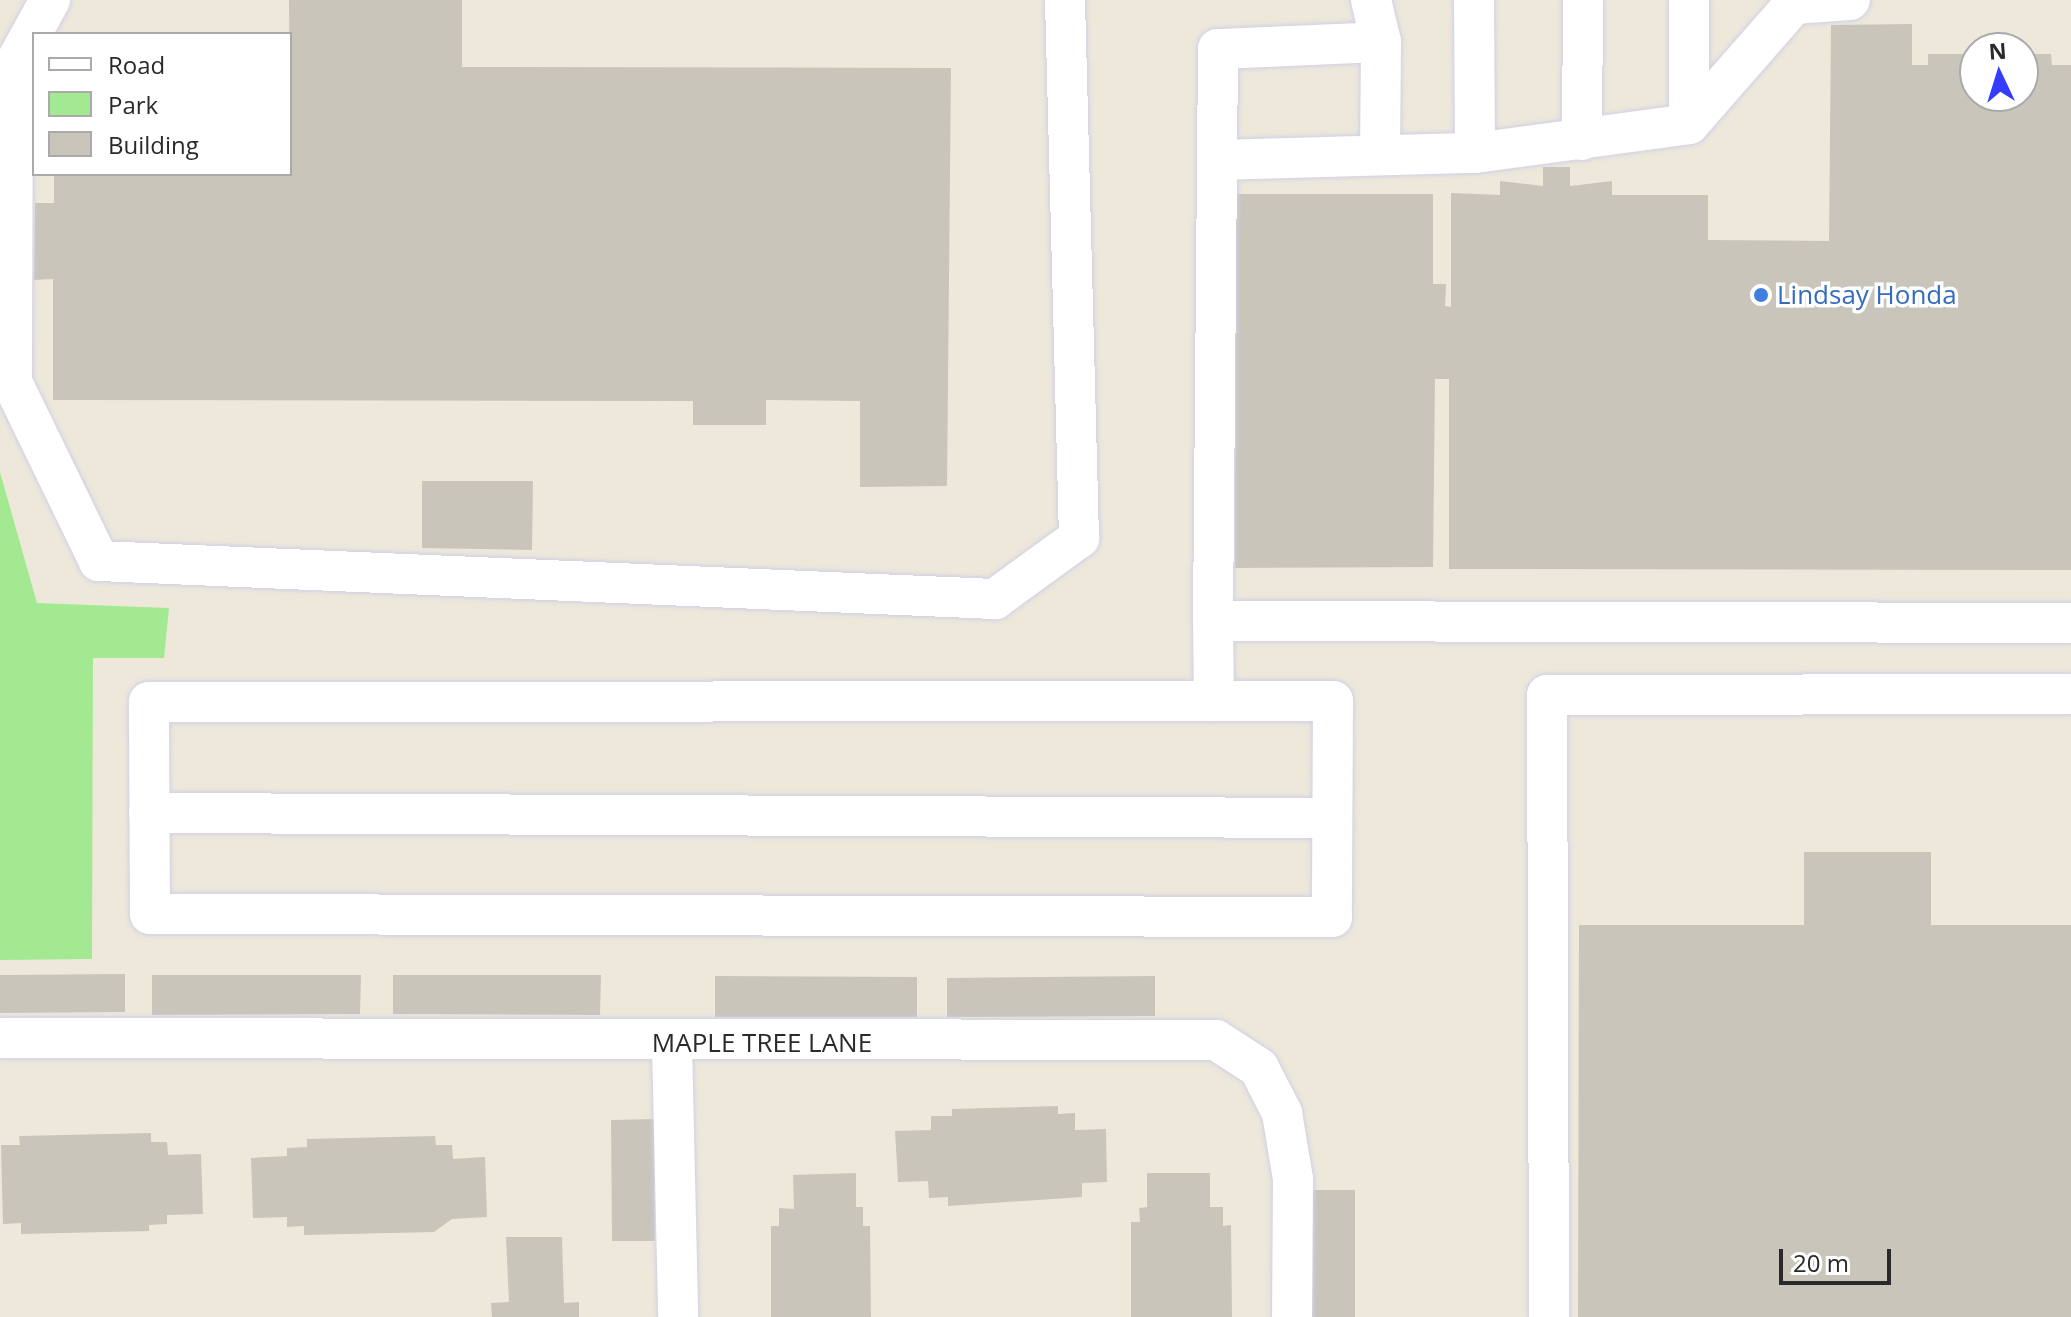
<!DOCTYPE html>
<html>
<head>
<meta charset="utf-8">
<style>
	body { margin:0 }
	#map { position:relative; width:2071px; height:1317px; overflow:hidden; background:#eee8db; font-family:"Open Sans",sans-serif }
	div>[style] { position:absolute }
	.green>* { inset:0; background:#a2e992 }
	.building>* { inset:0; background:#c9c5bb }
	.roads { filter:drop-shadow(0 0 2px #d0d1e4) drop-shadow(0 0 2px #d0d1e4) }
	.minor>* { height:40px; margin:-20px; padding:0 20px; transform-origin:20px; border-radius:20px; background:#fff }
	.dots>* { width:22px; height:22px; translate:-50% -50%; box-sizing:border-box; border:4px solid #fff; border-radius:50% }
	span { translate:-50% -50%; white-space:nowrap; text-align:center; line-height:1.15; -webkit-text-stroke:7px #fff; paint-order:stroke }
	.shop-label { font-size:26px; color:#366cbe }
	.left { translate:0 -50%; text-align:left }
	.street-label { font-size:26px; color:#2a2a2a }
	.legend { position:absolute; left:32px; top:32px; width:260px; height:144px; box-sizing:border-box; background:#fff; border:2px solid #aaa; margin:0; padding:10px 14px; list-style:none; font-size:24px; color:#2a2a2a }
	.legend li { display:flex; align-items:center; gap:16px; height:40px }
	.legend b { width:40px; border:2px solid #aaa }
	.north { position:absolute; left:1959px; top:32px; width:80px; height:80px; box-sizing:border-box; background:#fff; border:2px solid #aaa; border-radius:50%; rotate:356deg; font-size:22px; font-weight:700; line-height:32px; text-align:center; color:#2a2a2a }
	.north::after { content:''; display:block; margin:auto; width:28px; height:36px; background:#363cff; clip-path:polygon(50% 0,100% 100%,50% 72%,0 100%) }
	.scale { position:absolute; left:1779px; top:1249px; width:112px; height:36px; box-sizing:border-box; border:4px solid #2a2a2a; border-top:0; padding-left:10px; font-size:24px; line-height:28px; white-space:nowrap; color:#2a2a2a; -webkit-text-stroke:6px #fff; paint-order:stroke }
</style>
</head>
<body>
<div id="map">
	<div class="green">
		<div style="clip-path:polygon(0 472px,37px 603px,169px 608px,164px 658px,93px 658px,92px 959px,0 960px)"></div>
	</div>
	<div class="building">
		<div style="clip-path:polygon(289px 0,462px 0,462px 67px,951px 68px,947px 486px,860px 487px,860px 401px,766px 400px,766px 425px,693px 425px,693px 401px,53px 400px,53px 279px,34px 280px,35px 203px,54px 203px,54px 174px,290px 174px)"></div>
		<div style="clip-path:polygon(1912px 24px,1912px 65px,1928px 65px,1928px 54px,1975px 54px,1975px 96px,2023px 96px,2023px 54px,2051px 54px,2052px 65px,2071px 65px,2071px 570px,1449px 569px,1449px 379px,1435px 379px,1433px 567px,1235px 568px,1236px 194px,1433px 194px,1433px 284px,1446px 284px,1445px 306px,1451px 307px,1451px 193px,1500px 195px,1500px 181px,1543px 186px,1543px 167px,1570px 167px,1570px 186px,1612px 181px,1612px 195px,1708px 195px,1708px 240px,1829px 241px,1831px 25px)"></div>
		<div style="clip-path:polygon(422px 481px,533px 481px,532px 550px,422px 548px)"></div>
		<div style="clip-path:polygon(1804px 852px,1931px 852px,1931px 925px,2071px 925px,2071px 1317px,1578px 1317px,1579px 925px,1804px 925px)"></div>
		<div style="clip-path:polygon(125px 974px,125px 1012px,0 1013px,0 975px)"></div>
		<div style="clip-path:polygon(152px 975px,361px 975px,360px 1014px,152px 1015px)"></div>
		<div style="clip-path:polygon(393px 975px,601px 975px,600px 1015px,393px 1014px)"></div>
		<div style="clip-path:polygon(715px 976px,917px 977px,917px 1017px,715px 1017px)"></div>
		<div style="clip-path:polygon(1155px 976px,1155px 1016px,947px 1017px,947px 978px)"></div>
		<div style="clip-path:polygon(1058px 1106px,1058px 1114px,1075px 1113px,1075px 1130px,1106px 1129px,1107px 1182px,1082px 1183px,1082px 1197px,948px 1206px,948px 1197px,929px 1198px,928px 1181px,898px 1182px,895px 1131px,931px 1130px,931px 1116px,952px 1116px,952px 1109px)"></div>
		<div style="clip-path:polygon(654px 1119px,655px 1241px,612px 1241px,611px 1120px)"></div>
		<div style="clip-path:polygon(151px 1133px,151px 1142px,167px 1142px,168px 1155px,201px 1154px,203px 1214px,167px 1215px,167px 1224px,149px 1225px,149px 1231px,21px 1234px,21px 1223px,3px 1224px,1px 1145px,20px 1145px,19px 1136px)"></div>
		<div style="clip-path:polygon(435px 1136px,436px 1145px,452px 1145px,453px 1159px,485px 1157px,487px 1217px,452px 1219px,434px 1232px,304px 1235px,304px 1226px,287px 1227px,287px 1217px,253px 1218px,251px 1158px,287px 1156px,287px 1148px,307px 1147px,307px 1139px)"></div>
		<div style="clip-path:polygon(856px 1173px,856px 1207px,863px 1207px,863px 1226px,870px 1226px,871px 1317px,771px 1317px,771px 1226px,779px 1226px,779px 1208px,794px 1209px,793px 1175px)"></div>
		<div style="clip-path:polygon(1147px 1173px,1210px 1173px,1210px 1207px,1223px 1207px,1223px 1226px,1231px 1225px,1232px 1317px,1131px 1317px,1131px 1222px,1140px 1222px,1139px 1208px,1147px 1207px)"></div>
		<div style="clip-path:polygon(1313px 1190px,1355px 1190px,1355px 1317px,1312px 1317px)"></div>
		<div style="clip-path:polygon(506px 1237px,562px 1237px,564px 1303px,579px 1302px,579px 1317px,492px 1317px,491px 1303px,509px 1302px)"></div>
	</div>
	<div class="roads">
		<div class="minor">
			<div style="left:50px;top:0;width:77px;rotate:118.9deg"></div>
			<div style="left:13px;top:67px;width:315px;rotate:90.2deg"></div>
			<div style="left:12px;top:382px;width:199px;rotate:64.1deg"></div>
			<div style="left:99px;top:561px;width:897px;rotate:2.43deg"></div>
			<div style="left:995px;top:599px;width:104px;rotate:-36deg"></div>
			<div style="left:1079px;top:538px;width:538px;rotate:-91.49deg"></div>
			<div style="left:1371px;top:0;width:43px;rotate:76.6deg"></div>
			<div style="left:1381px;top:42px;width:112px;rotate:90.5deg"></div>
			<div style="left:1474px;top:0;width:153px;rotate:89.6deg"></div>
			<div style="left:1689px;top:0;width:124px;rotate:90deg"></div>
			<div style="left:1381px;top:42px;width:163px;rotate:177.5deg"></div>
			<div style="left:1218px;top:49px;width:572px;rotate:90.5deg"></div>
			<div style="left:1213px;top:621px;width:858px;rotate:0.13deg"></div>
			<div style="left:1582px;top:140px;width:140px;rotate:-89.6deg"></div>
			<div style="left:1218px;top:160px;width:257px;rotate:-1.6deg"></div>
			<div style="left:1475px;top:153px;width:216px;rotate:-7.7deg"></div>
			<div style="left:1689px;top:124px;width:159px;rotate:-48.8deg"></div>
			<div style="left:1794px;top:4px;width:56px;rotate:-4.1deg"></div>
			<div style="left:1213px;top:621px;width:80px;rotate:89.3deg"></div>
			<div style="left:1333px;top:701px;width:216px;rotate:90.3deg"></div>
			<div style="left:1332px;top:917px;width:1182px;rotate:-179.85deg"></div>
			<div style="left:150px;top:914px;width:212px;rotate:-90.3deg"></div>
			<div style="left:149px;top:702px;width:1184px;rotate:-0.05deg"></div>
			<div style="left:149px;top:813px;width:1182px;rotate:0.24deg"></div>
			<div style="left:0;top:1038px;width:1216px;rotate:0.09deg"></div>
			<div style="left:1216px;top:1040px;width:51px;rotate:33.1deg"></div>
			<div style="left:1259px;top:1068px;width:51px;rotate:62.9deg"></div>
			<div style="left:1282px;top:1113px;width:67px;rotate:80.5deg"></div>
			<div style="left:1293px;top:1179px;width:138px;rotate:90.4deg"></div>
			<div style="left:672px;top:1044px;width:273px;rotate:88.7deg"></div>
			<div style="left:1549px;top:1317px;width:622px;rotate:-90.18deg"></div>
			<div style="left:1547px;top:695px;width:524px;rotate:-0.11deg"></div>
		</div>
	</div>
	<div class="dots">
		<div style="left:1761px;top:295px;background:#3f7fe0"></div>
	</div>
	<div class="shop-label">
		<span class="left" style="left:1777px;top:295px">Lindsay Honda</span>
	</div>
	<div class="street-label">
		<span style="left:762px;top:1043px">MAPLE TREE LANE</span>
	</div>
	<ul class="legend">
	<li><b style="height:10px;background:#fff"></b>Road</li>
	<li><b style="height:22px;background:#a2e992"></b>Park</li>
	<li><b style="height:22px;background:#c9c5bb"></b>Building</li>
	</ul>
	<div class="north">N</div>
	<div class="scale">20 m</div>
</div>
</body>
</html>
